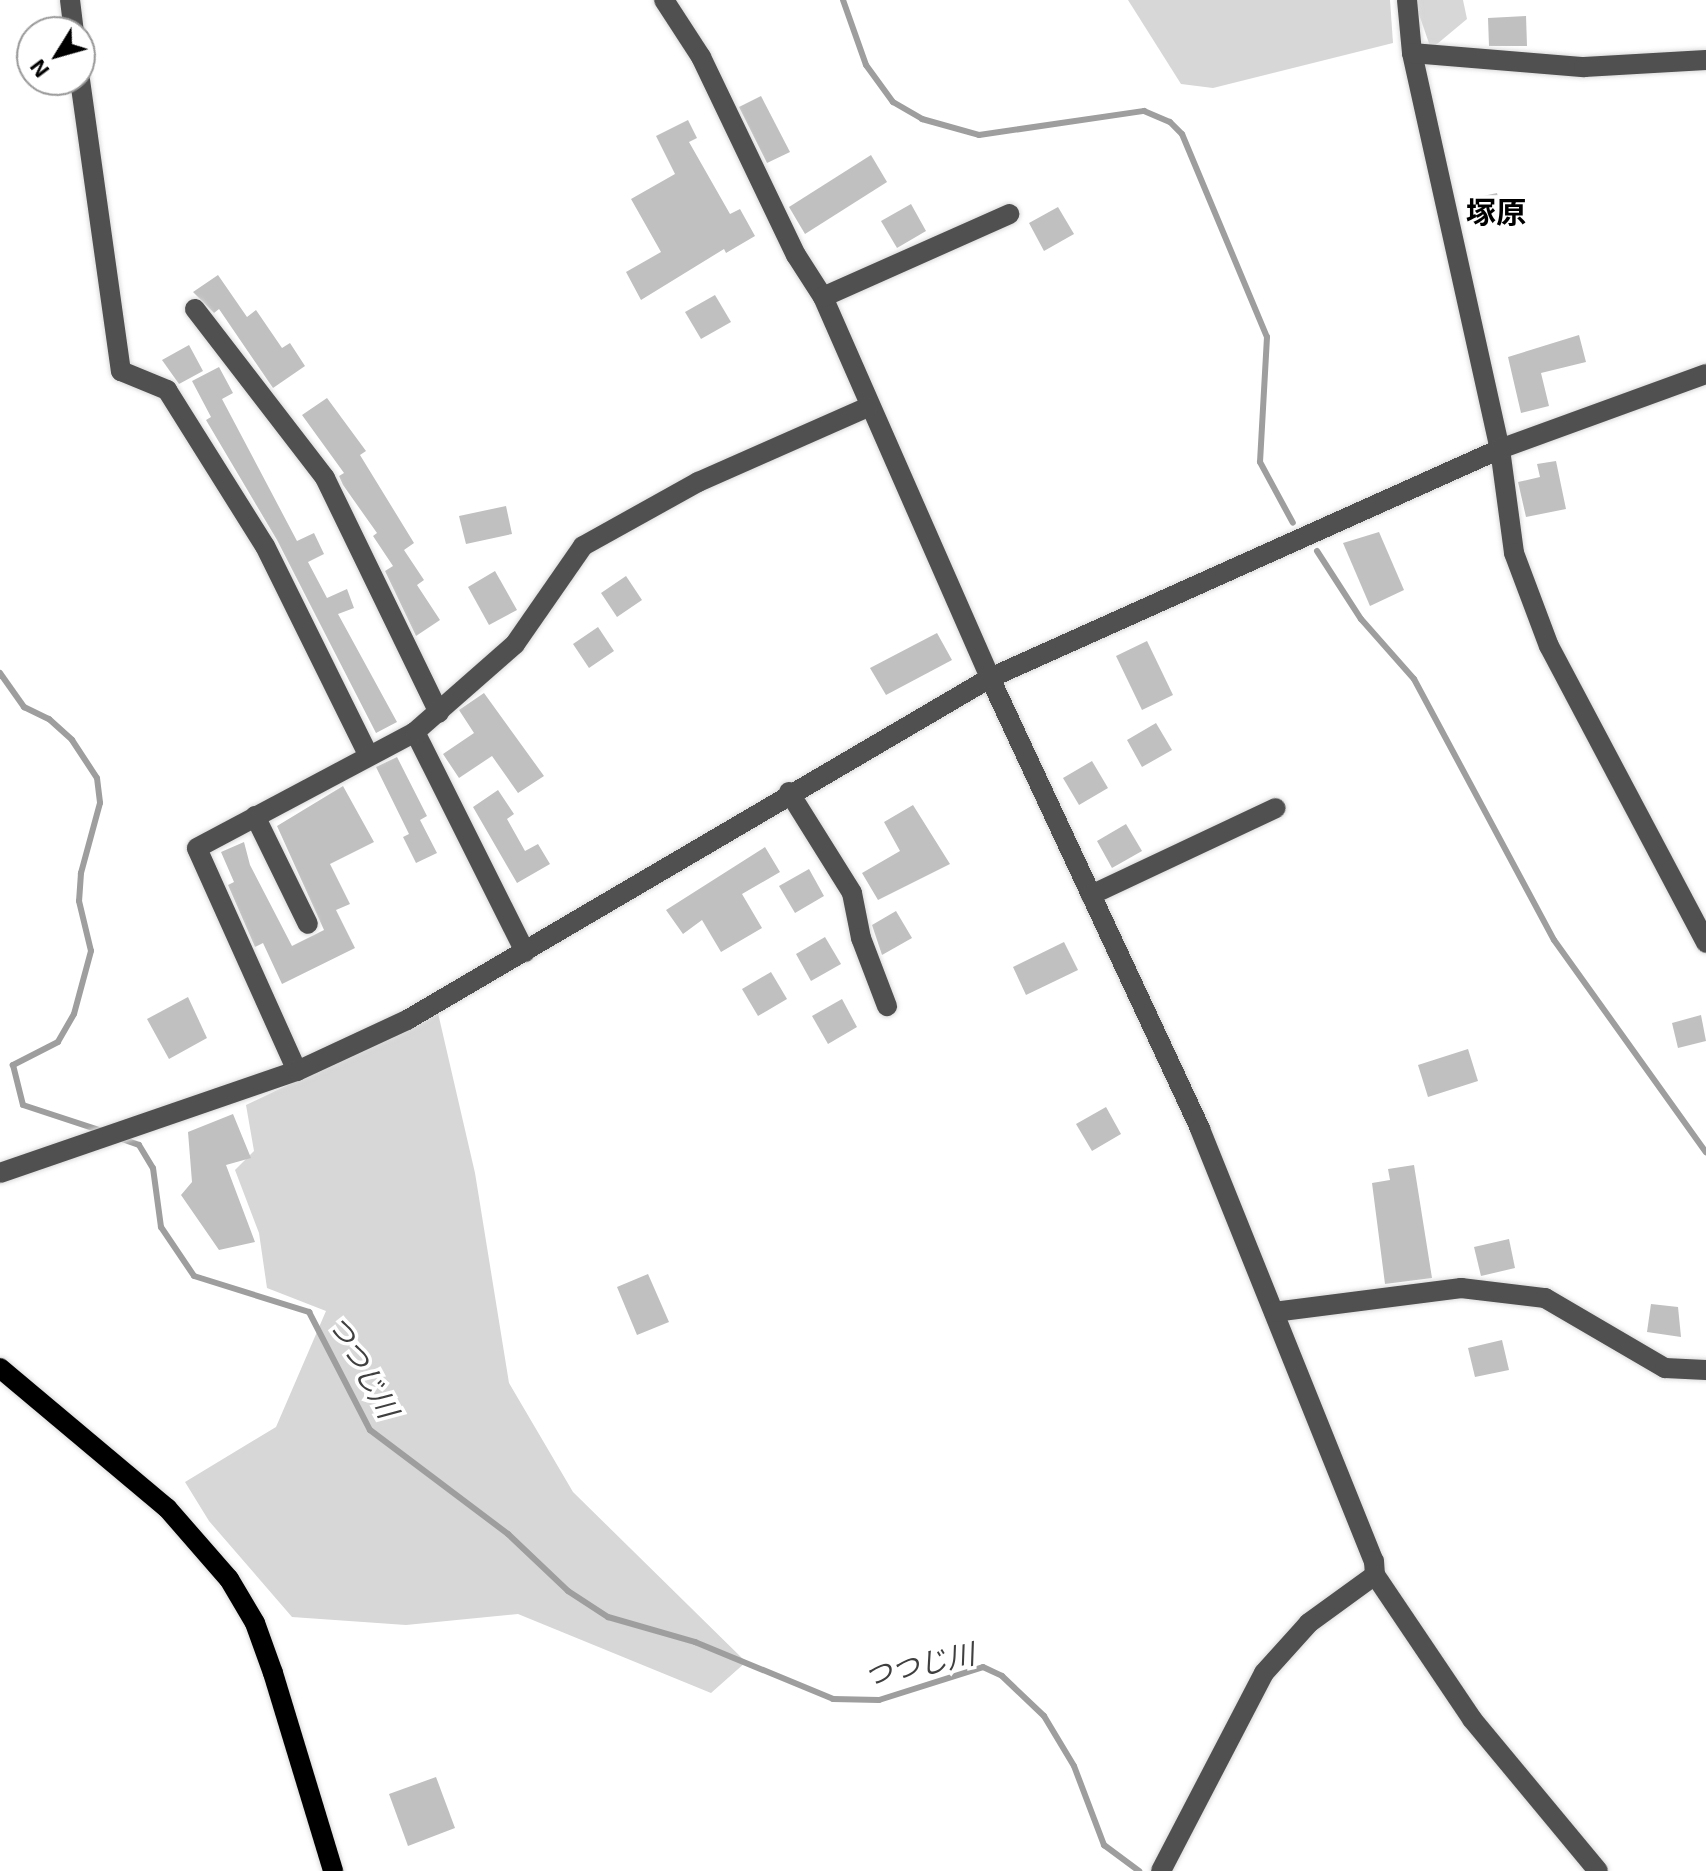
<!DOCTYPE html>
<html>
<head>
<meta charset="utf-8">
<style>
	body { margin:0 }
	#map { position:relative; width:1706px; height:1871px; overflow:hidden; background:#fff; font-family:"Exo 2","Noto Sans JP",sans-serif }
	div>[style] { position:absolute }
	.green>* { inset:0; background:#d7d7d7 }
	.stream>* { height:6px; margin:-3px; padding:0 3px; transform-origin:3px; border-radius:3px; background:#9e9e9e }
	.building>* { inset:0; background:#c0c0c0 }
	.roads { filter:drop-shadow(0 0 2px #dbdbdb) drop-shadow(0 0 2px #dbdbdb) }
	.minor>* { height:20px; margin:-10px; padding:0 10px; transform-origin:10px; border-radius:10px; background:#505050 }
	.major>* { height:20px; margin:-10px; padding:0 10px; transform-origin:10px; border-radius:10px; background:#000 }
	span { translate:-50% -50%; white-space:nowrap; text-align:center; line-height:1.15; -webkit-text-stroke:7px #fff; paint-order:stroke }
	.water-label { font-size:28px; color:#3f3f3f; font-style:italic }
	.quarter-label { font-size:30px; color:#000; font-weight:700 }
	.north { position:absolute; left:16px; top:16px; width:80px; height:80px; box-sizing:border-box; background:#fff; border:2px solid #999; border-radius:50%; rotate:233deg; font-size:22px; font-weight:700; line-height:32px; text-align:center; color:#000 }
	.north::after { content:''; display:block; margin:auto; width:28px; height:36px; background:#000; clip-path:polygon(50% 0,100% 100%,50% 72%,0 100%) }
</style>
</head>
<body>
<div id="map">
	<div class="green">
		<div style="clip-path:polygon(1128px 0,1390px 0,1393px 43px,1213px 88px,1181px 84px)"></div>
		<div style="clip-path:polygon(1414px 0,1463px 0,1467px 19px,1431px 49px)"></div>
		<div style="clip-path:polygon(438px 1013px,475px 1173px,509px 1383px,573px 1492px,746px 1662px,711px 1693px,518px 1614px,406px 1625px,292px 1617px,209px 1521px,185px 1482px,276px 1427px,326px 1311px,267px 1288px,259px 1233px,235px 1170px,254px 1151px,246px 1105px)"></div>
	</div>
	<div class="stream">
		<div style="left:843px;top:0;width:69px;rotate:70.5deg"></div>
		<div style="left:866px;top:65px;width:46px;rotate:53.9deg"></div>
		<div style="left:893px;top:102px;width:34px;rotate:30deg"></div>
		<div style="left:922px;top:119px;width:59px;rotate:15.7deg"></div>
		<div style="left:979px;top:135px;width:167px;rotate:-8.3deg"></div>
		<div style="left:1144px;top:111px;width:28px;rotate:23deg"></div>
		<div style="left:1170px;top:122px;width:17px;rotate:45deg"></div>
		<div style="left:1182px;top:134px;width:220px;rotate:67.3deg"></div>
		<div style="left:1267px;top:337px;width:125px;rotate:93.2deg"></div>
		<div style="left:1260px;top:462px;width:69px;rotate:61.6deg"></div>
		<div style="left:1317px;top:551px;width:81px;rotate:57.1deg"></div>
		<div style="left:1361px;top:619px;width:80px;rotate:48.5deg"></div>
		<div style="left:1414px;top:679px;width:296px;rotate:61.8deg"></div>
		<div style="left:1554px;top:940px;width:261px;rotate:54.4deg"></div>
		<div style="left:0;top:673px;width:42px;rotate:54.8deg"></div>
		<div style="left:24px;top:707px;width:28px;rotate:26deg"></div>
		<div style="left:49px;top:719px;width:31px;rotate:42deg"></div>
		<div style="left:72px;top:740px;width:45px;rotate:56.7deg"></div>
		<div style="left:97px;top:778px;width:25px;rotate:83deg"></div>
		<div style="left:100px;top:803px;width:73px;rotate:105.2deg"></div>
		<div style="left:81px;top:873px;width:28px;rotate:94deg"></div>
		<div style="left:79px;top:901px;width:51px;rotate:76.5deg"></div>
		<div style="left:91px;top:951px;width:65px;rotate:105.1deg"></div>
		<div style="left:74px;top:1014px;width:32px;rotate:120deg"></div>
		<div style="left:58px;top:1042px;width:51px;rotate:152.9deg"></div>
		<div style="left:13px;top:1065px;width:41px;rotate:76deg"></div>
		<div style="left:23px;top:1105px;width:86px;rotate:18.2deg"></div>
		<div style="left:119px;top:1138px;width:21px;rotate:19deg"></div>
		<div style="left:139px;top:1145px;width:27px;rotate:59deg"></div>
		<div style="left:153px;top:1168px;width:60px;rotate:82.3deg"></div>
		<div style="left:161px;top:1227px;width:59px;rotate:56deg"></div>
		<div style="left:194px;top:1276px;width:121px;rotate:17.4deg"></div>
		<div style="left:309px;top:1312px;width:133px;rotate:62.7deg"></div>
		<div style="left:370px;top:1430px;width:173px;rotate:37deg"></div>
		<div style="left:508px;top:1534px;width:83px;rotate:43.5deg"></div>
		<div style="left:568px;top:1591px;width:48px;rotate:33deg"></div>
		<div style="left:608px;top:1617px;width:91px;rotate:16deg"></div>
		<div style="left:695px;top:1642px;width:149px;rotate:22.4deg"></div>
		<div style="left:833px;top:1699px;width:46px;rotate:1.2deg"></div>
		<div style="left:879px;top:1700px;width:109px;rotate:-17.6deg"></div>
		<div style="left:983px;top:1667px;width:21px;rotate:25deg"></div>
		<div style="left:1002px;top:1676px;width:58px;rotate:43.6deg"></div>
		<div style="left:1044px;top:1716px;width:58px;rotate:59deg"></div>
		<div style="left:1074px;top:1766px;width:85px;rotate:69.2deg"></div>
		<div style="left:1104px;top:1845px;width:44px;rotate:36.6deg"></div>
	</div>
	<div class="building">
		<div style="clip-path:polygon(1526px 16px,1527px 46px,1489px 46px,1488px 18px)"></div>
		<div style="clip-path:polygon(761px 96px,790px 152px,767px 163px,739px 107px)"></div>
		<div style="clip-path:polygon(688px 120px,697px 138px,689px 142px,730px 214px,740px 209px,755px 236px,726px 253px,724px 249px,641px 300px,626px 272px,661px 252px,631px 199px,675px 174px,656px 136px)"></div>
		<div style="clip-path:polygon(871px 155px,887px 182px,805px 234px,789px 207px)"></div>
		<div style="clip-path:polygon(1497px 193px,1504px 220px,1476px 227px,1469px 199px)"></div>
		<div style="clip-path:polygon(911px 204px,926px 231px,897px 248px,881px 221px)"></div>
		<div style="clip-path:polygon(1058px 207px,1074px 234px,1044px 251px,1029px 223px)"></div>
		<div style="clip-path:polygon(218px 275px,247px 317px,256px 310px,282px 348px,290px 343px,305px 366px,273px 388px,219px 309px,214px 313px,193px 292px)"></div>
		<div style="clip-path:polygon(715px 295px,731px 322px,701px 339px,685px 312px)"></div>
		<div style="clip-path:polygon(1579px 335px,1586px 362px,1541px 373px,1549px 406px,1521px 413px,1508px 357px)"></div>
		<div style="clip-path:polygon(189px 345px,203px 371px,179px 384px,162px 360px)"></div>
		<div style="clip-path:polygon(219px 367px,233px 393px,222px 399px,297px 541px,314px 533px,324px 554px,308px 562px,327px 598px,347px 589px,354px 608px,338px 614px,397px 722px,376px 733px,277px 540px,206px 420px,211px 417px,192px 381px)"></div>
		<div style="clip-path:polygon(327px 398px,366px 451px,360px 455px,414px 543px,404px 550px,424px 580px,417px 585px,440px 620px,416px 636px,385px 571px,393px 566px,373px 536px,377px 533px,343px 485px,339px 476px,344px 473px,302px 415px)"></div>
		<div style="clip-path:polygon(1556px 461px,1566px 509px,1526px 517px,1518px 482px,1540px 477px,1537px 464px)"></div>
		<div style="clip-path:polygon(506px 506px,512px 534px,466px 544px,459px 516px)"></div>
		<div style="clip-path:polygon(1379px 532px,1404px 590px,1370px 606px,1343px 543px)"></div>
		<div style="clip-path:polygon(495px 571px,517px 610px,489px 625px,468px 587px)"></div>
		<div style="clip-path:polygon(626px 576px,642px 600px,617px 617px,601px 593px)"></div>
		<div style="clip-path:polygon(598px 627px,614px 651px,589px 668px,573px 644px)"></div>
		<div style="clip-path:polygon(937px 633px,952px 660px,886px 695px,870px 668px)"></div>
		<div style="clip-path:polygon(1147px 641px,1173px 695px,1142px 710px,1116px 656px)"></div>
		<div style="clip-path:polygon(484px 693px,544px 776px,518px 793px,492px 756px,459px 778px,443px 754px,474px 733px,459px 710px)"></div>
		<div style="clip-path:polygon(1156px 723px,1172px 750px,1142px 767px,1127px 740px)"></div>
		<div style="clip-path:polygon(397px 757px,427px 816px,420px 820px,437px 853px,416px 863px,403px 837px,409px 834px,376px 767px)"></div>
		<div style="clip-path:polygon(1092px 761px,1108px 788px,1079px 805px,1063px 778px)"></div>
		<div style="clip-path:polygon(343px 786px,374px 842px,330px 864px,350px 904px,336px 910px,355px 948px,282px 984px,263px 943px,255px 947px,228px 885px,234px 882px,221px 852px,244px 842px,250px 865px,292px 946px,324px 930px,277px 826px)"></div>
		<div style="clip-path:polygon(498px 790px,514px 814px,507px 819px,525px 851px,538px 844px,550px 864px,517px 883px,473px 807px)"></div>
		<div style="clip-path:polygon(913px 805px,950px 864px,878px 900px,862px 873px,900px 851px,884px 822px)"></div>
		<div style="clip-path:polygon(1126px 824px,1142px 851px,1112px 868px,1097px 841px)"></div>
		<div style="clip-path:polygon(765px 847px,780px 872px,742px 894px,762px 928px,721px 952px,702px 920px,683px 934px,666px 910px)"></div>
		<div style="clip-path:polygon(809px 869px,824px 896px,795px 913px,779px 886px)"></div>
		<div style="clip-path:polygon(896px 911px,912px 938px,882px 955px,872px 925px)"></div>
		<div style="clip-path:polygon(825px 937px,841px 964px,811px 981px,796px 954px)"></div>
		<div style="clip-path:polygon(1064px 942px,1078px 970px,1026px 995px,1013px 967px)"></div>
		<div style="clip-path:polygon(771px 972px,787px 999px,758px 1016px,742px 989px)"></div>
		<div style="clip-path:polygon(188px 997px,207px 1038px,169px 1059px,147px 1019px)"></div>
		<div style="clip-path:polygon(842px 999px,857px 1027px,828px 1044px,812px 1016px)"></div>
		<div style="clip-path:polygon(1701px 1015px,1706px 1041px,1678px 1048px,1672px 1023px)"></div>
		<div style="clip-path:polygon(1468px 1049px,1478px 1081px,1428px 1097px,1418px 1065px)"></div>
		<div style="clip-path:polygon(1106px 1107px,1121px 1134px,1092px 1151px,1076px 1124px)"></div>
		<div style="clip-path:polygon(233px 1114px,251px 1158px,226px 1165px,255px 1242px,219px 1250px,181px 1195px,192px 1182px,188px 1132px)"></div>
		<div style="clip-path:polygon(1414px 1165px,1432px 1278px,1385px 1284px,1372px 1183px,1390px 1180px,1388px 1169px)"></div>
		<div style="clip-path:polygon(1509px 1239px,1515px 1268px,1481px 1276px,1474px 1247px)"></div>
		<div style="clip-path:polygon(648px 1274px,669px 1322px,637px 1335px,617px 1287px)"></div>
		<div style="clip-path:polygon(1651px 1304px,1678px 1307px,1681px 1337px,1647px 1332px)"></div>
		<div style="clip-path:polygon(1502px 1340px,1509px 1370px,1475px 1377px,1468px 1348px)"></div>
		<div style="clip-path:polygon(436px 1777px,455px 1828px,408px 1846px,389px 1794px)"></div>
	</div>
	<div class="roads">
		<div class="minor">
			<div style="left:70px;top:0;width:32px;rotate:83deg"></div>
			<div style="left:664px;top:0;width:68px;rotate:57deg"></div>
			<div style="left:701px;top:57px;width:220px;rotate:64.4deg"></div>
			<div style="left:796px;top:255px;width:50px;rotate:57.3deg"></div>
			<div style="left:823px;top:297px;width:416px;rotate:66.3deg"></div>
			<div style="left:990px;top:678px;width:497px;rotate:65deg"></div>
			<div style="left:1200px;top:1129px;width:466px;rotate:68.1deg"></div>
			<div style="left:1374px;top:1561px;width:14px;rotate:86deg"></div>
			<div style="left:1375px;top:1575px;width:82px;rotate:144deg"></div>
			<div style="left:1309px;top:1623px;width:67px;rotate:132deg"></div>
			<div style="left:1264px;top:1673px;width:223px;rotate:117.5deg"></div>
			<div style="left:1407px;top:0;width:53px;rotate:84.6deg"></div>
			<div style="left:1412px;top:53px;width:406px;rotate:77.5deg"></div>
			<div style="left:1500px;top:449px;width:105px;rotate:82.3deg"></div>
			<div style="left:1514px;top:553px;width:99px;rotate:69.4deg"></div>
			<div style="left:1549px;top:646px;width:336px;rotate:62.1deg"></div>
			<div style="left:1412px;top:53px;width:173px;rotate:4.7deg"></div>
			<div style="left:1584px;top:67px;width:122px;rotate:-3.3deg"></div>
			<div style="left:80px;top:80px;width:294px;rotate:82deg"></div>
			<div style="left:121px;top:371px;width:50px;rotate:22.4deg"></div>
			<div style="left:167px;top:390px;width:184px;rotate:57.9deg"></div>
			<div style="left:265px;top:546px;width:234px;rotate:63.7deg"></div>
			<div style="left:823px;top:297px;width:204px;rotate:-24deg"></div>
			<div style="left:195px;top:309px;width:213px;rotate:52.4deg"></div>
			<div style="left:325px;top:478px;width:261px;rotate:64.1deg"></div>
			<div style="left:415px;top:732px;width:246px;rotate:63.4deg"></div>
			<div style="left:789px;top:792px;width:119px;rotate:58deg"></div>
			<div style="left:852px;top:893px;width:46px;rotate:78.7deg"></div>
			<div style="left:861px;top:938px;width:73px;rotate:69.1deg"></div>
			<div style="left:255px;top:816px;width:120px;rotate:63.9deg"></div>
			<div style="left:1091px;top:895px;width:204px;rotate:-25.2deg"></div>
			<div style="left:297px;top:1071px;width:244px;rotate:-114.2deg"></div>
			<div style="left:197px;top:848px;width:247px;rotate:-28deg"></div>
			<div style="left:415px;top:732px;width:133px;rotate:-41.3deg"></div>
			<div style="left:515px;top:644px;width:119px;rotate:-55.2deg"></div>
			<div style="left:583px;top:546px;width:132px;rotate:-29.1deg"></div>
			<div style="left:698px;top:482px;width:186px;rotate:-23.8deg"></div>
			<div style="left:0;top:1173px;width:314px;rotate:-19deg"></div>
			<div style="left:297px;top:1071px;width:121px;rotate:-24.9deg"></div>
			<div style="left:407px;top:1020px;width:676px;rotate:-30.4deg"></div>
			<div style="left:990px;top:678px;width:559px;rotate:-24.18deg"></div>
			<div style="left:1500px;top:449px;width:219px;rotate:-20deg"></div>
			<div style="left:1274px;top:1312px;width:189px;rotate:-7.3deg"></div>
			<div style="left:1461px;top:1288px;width:85px;rotate:6.8deg"></div>
			<div style="left:1545px;top:1298px;width:139px;rotate:30.3deg"></div>
			<div style="left:1665px;top:1368px;width:41px;rotate:2.8deg"></div>
			<div style="left:1375px;top:1575px;width:174px;rotate:56deg"></div>
			<div style="left:1472px;top:1719px;width:197px;rotate:50.3deg"></div>
		</div>
		<div class="major">
			<div style="left:0;top:1368px;width:218px;rotate:40deg"></div>
			<div style="left:167px;top:1508px;width:94px;rotate:48.9deg"></div>
			<div style="left:229px;top:1579px;width:51px;rotate:59.4deg"></div>
			<div style="left:255px;top:1623px;width:53px;rotate:70.2deg"></div>
			<div style="left:273px;top:1673px;width:207px;rotate:73.1deg"></div>
		</div>
	</div>
	<div class="water-label">
		<span style="left:364px;top:1366px;rotate:61deg">つつじ川</span>
		<span style="left:919px;top:1664px;rotate:-12deg">つつじ川</span>
	</div>
	<div class="quarter-label">
		<span style="left:1496px;top:211px">塚原</span>
	</div>
	<div class="north">N</div>
</div>
</body>
</html>
